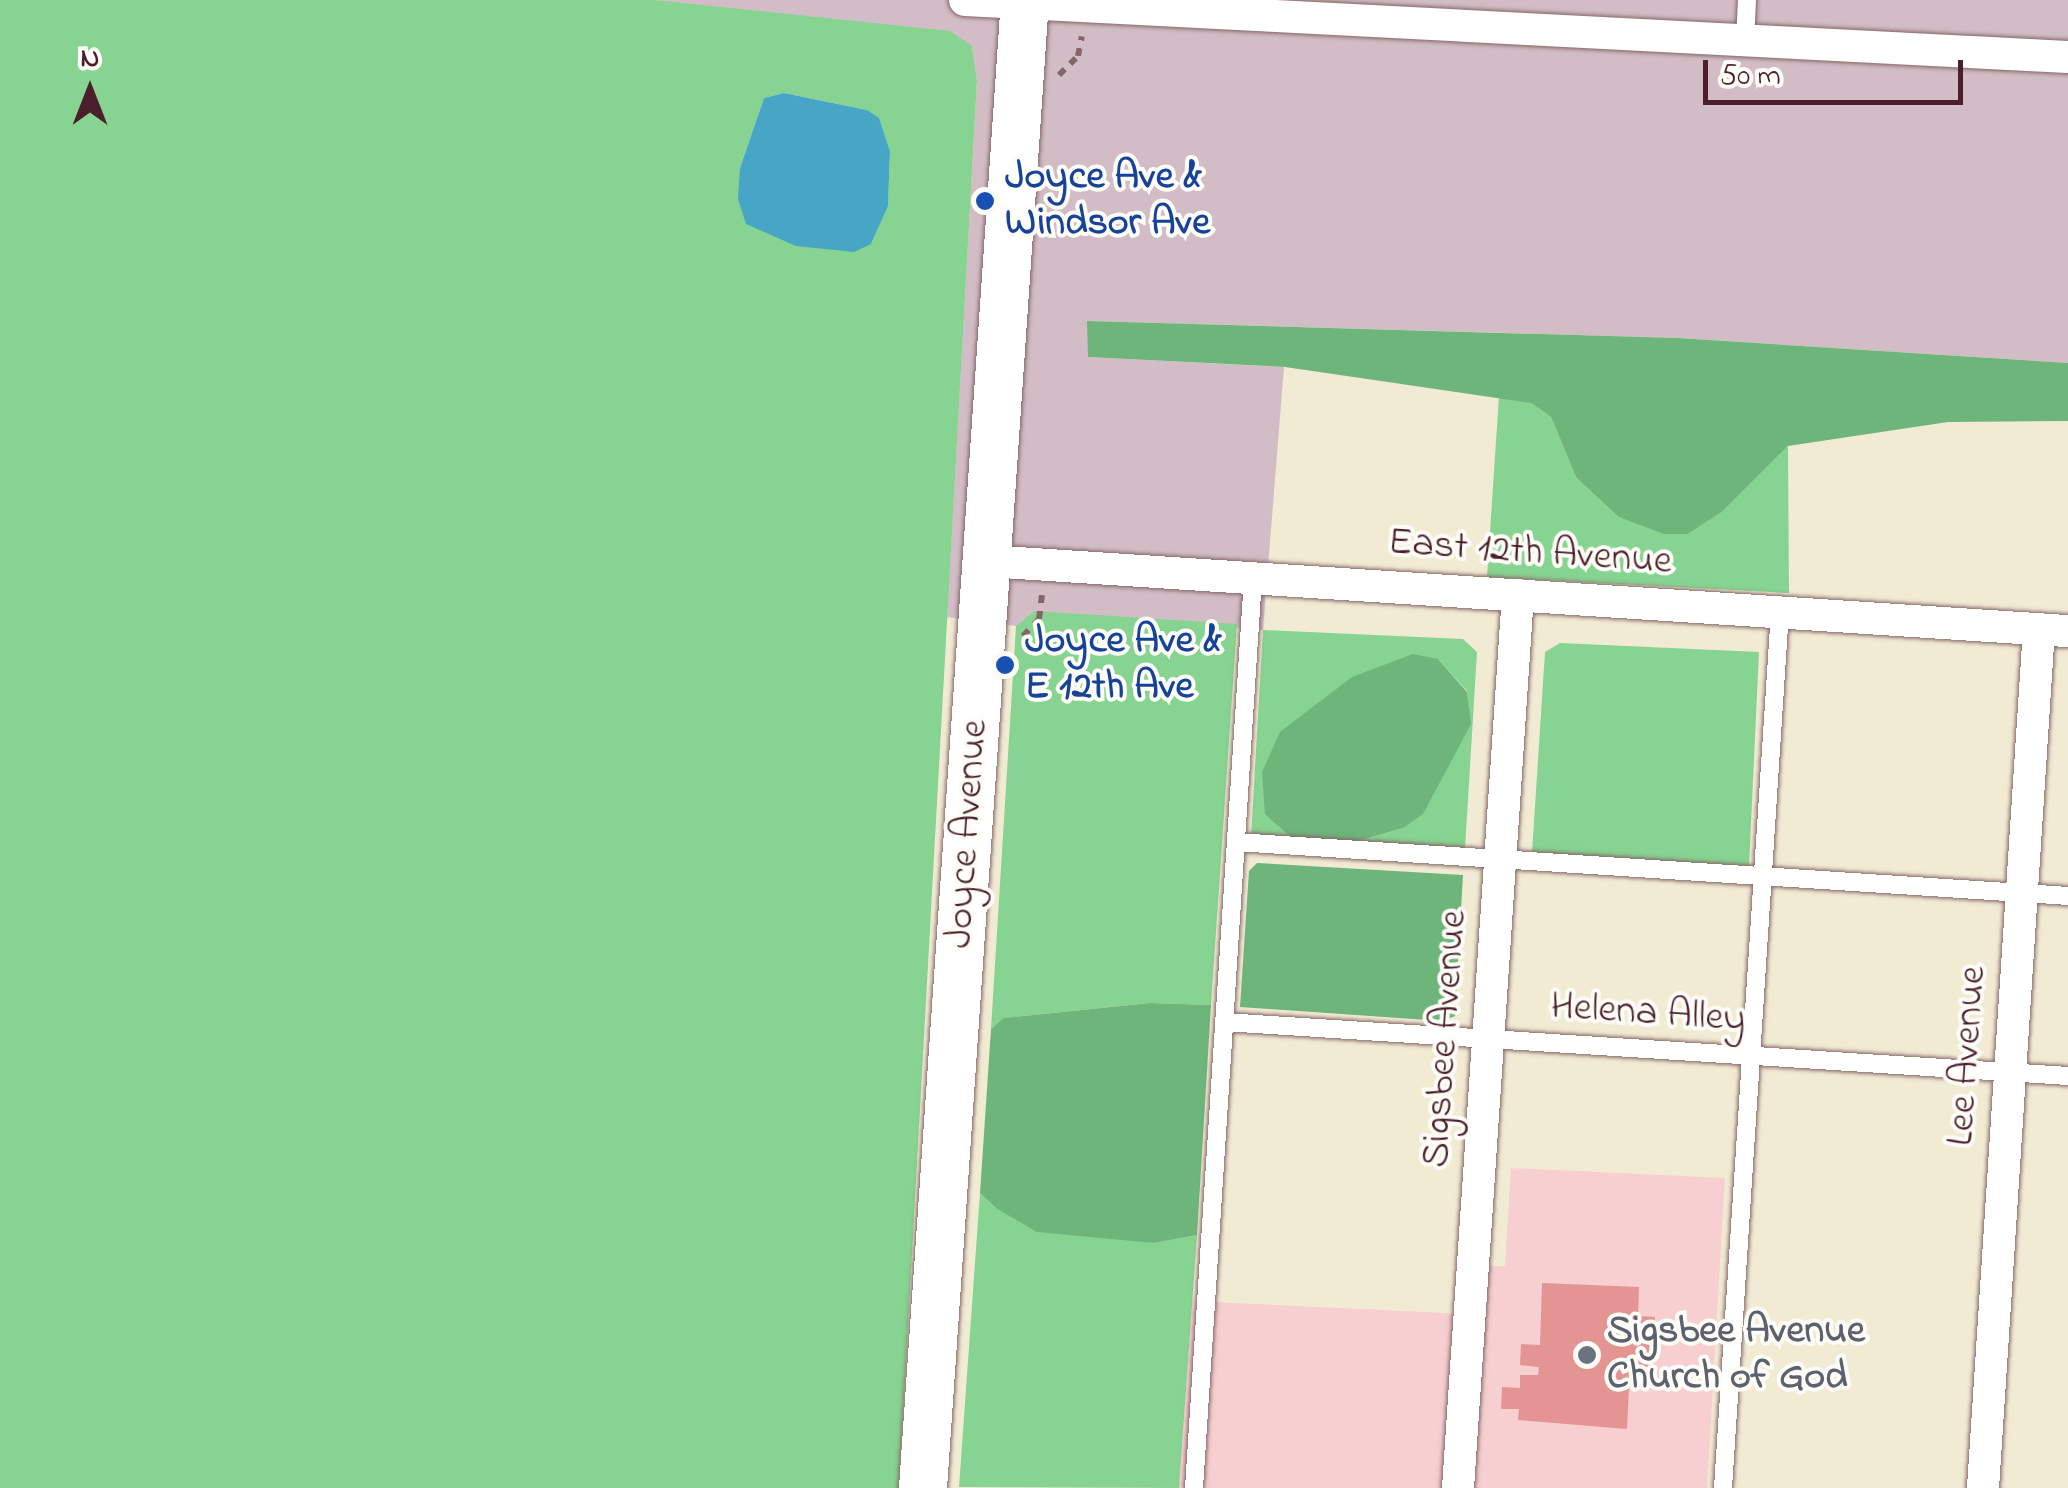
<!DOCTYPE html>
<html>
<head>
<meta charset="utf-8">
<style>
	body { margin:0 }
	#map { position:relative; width:2068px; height:1488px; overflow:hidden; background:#f2ebd4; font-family:"Indie Flower",sans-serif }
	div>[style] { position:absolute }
	.built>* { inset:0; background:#f7cfd1 }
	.industrial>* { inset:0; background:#d2bdc6 }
	.green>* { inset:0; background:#87d391 }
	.forest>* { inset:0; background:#6db57b }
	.water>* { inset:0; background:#47a6c6 }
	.building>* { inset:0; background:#e49492 }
	.path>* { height:6px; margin-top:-3px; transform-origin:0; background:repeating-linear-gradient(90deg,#856666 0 8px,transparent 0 16px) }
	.roads { filter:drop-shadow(0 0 2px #856666) drop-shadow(0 0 2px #856666) }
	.lane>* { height:18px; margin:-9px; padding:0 9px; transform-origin:9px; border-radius:9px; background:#fff }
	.street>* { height:32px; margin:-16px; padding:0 16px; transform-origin:16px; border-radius:16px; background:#fff }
	.secondary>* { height:48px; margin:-24px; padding:0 24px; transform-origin:24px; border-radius:24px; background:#fff }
	.dots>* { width:28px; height:28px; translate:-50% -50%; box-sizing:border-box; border:5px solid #fdfcf7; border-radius:50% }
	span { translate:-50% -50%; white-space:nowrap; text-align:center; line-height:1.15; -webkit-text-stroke:8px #fdfcf7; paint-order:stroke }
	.transit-label { font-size:40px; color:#164399; font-weight:700 }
	.left { translate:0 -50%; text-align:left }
	.street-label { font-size:40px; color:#4a1f2b }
	.worship-label { font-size:40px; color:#5b616d; font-weight:700 }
	.north { position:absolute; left:40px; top:40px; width:100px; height:100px; -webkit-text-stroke:8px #fdfcf7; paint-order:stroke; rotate:0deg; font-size:28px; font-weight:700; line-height:40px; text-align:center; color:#4a1f2b }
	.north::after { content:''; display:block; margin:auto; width:35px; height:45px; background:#4a1f2b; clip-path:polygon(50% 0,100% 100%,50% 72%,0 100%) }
	.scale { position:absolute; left:1703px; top:60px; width:260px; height:45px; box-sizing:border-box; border:5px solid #4a1f2b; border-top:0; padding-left:12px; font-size:30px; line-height:35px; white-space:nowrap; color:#4a1f2b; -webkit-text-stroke:8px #fdfcf7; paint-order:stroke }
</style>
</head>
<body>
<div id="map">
	<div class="built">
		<div style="clip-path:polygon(1511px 1168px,1725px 1178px,1707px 1488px,1179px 1488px,1192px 1301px,1467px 1314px,1471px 1266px,1505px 1266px)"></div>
	</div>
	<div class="industrial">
		<div style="clip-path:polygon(654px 0,2068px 0,2068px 363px,1678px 338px,1088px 321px,1089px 357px,1284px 367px,1263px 630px,1034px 611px,1016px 626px,947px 617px,977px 81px,972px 46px)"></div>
	</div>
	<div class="green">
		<div style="clip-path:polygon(evenodd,0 0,654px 0,950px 31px,972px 46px,977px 81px,899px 1488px,0 1488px,0 0,784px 93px,867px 110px,890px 152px,888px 205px,871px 244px,740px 168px,764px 98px,784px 93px)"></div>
		<div style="clip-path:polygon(1499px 396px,1531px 403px,1551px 417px,1576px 477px,1688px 534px,1722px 512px,1788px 446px,1789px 593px,1487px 577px)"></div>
		<div style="clip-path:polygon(1034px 611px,1237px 624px,1211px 1005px,1150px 1003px,1005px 1018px,991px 1029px,1016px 626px)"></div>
		<div style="clip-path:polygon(1263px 630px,1463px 639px,1477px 652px,1465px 849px,1358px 841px,1403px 828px,1470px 724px,1467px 691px,1438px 659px,1292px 838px,1251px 837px)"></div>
		<div style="clip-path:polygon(1560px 643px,1759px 652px,1749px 866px,1532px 853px,1545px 652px)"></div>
		<div style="clip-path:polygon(980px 1193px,996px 1208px,1153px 1243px,1197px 1235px,1179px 1488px,959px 1487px)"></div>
	</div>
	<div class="forest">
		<div style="clip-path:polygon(1087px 321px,1678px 338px,2068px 363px,2068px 421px,1948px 422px,1788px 446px,1722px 512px,1688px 534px,1664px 534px,1619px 517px,1576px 477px,1551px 417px,1531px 403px,1285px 367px,1088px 357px)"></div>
		<div style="clip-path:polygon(1413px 654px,1438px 659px,1467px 692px,1471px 724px,1423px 814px,1403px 828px,1358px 841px,1292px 838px,1265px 814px,1262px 772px,1280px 732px,1352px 677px)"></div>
		<div style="clip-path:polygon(1257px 863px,1463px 875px,1455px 1016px,1442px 1021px,1240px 1007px,1249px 871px)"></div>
		<div style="clip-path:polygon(1150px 1003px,1211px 1005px,1197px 1235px,1154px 1243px,1037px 1232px,996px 1208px,980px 1193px,991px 1029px,1004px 1018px)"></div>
	</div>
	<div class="water">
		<div style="clip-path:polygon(784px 93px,867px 110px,879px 118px,890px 152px,888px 206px,871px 244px,854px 252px,796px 246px,746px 224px,738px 199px,740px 168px,764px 98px)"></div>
	</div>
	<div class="building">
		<div style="clip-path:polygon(1542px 1283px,1639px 1287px,1638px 1316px,1655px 1317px,1653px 1373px,1636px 1373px,1635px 1387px,1629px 1387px,1627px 1429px,1518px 1420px,1519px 1409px,1501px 1409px,1502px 1387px,1520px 1388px,1520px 1375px,1538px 1375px,1539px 1367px,1520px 1365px,1521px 1344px,1540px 1345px)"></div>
	</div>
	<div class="path">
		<div style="left:1059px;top:75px;width:27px;rotate:-45deg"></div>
		<div style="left:1078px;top:56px;width:20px;rotate:-79deg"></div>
		<div style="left:1023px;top:636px;width:23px;rotate:-47deg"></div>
		<div style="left:1039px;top:619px;width:24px;rotate:-83deg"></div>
	</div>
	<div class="roads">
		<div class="lane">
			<div style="left:1745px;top:42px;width:42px;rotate:-87.3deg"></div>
			<div style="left:1236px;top:842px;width:834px;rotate:3.71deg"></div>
			<div style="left:1224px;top:1022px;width:846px;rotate:3.66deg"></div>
			<div style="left:1194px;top:1488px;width:912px;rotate:-86.29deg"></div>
			<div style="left:1723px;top:1488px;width:878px;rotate:-86.28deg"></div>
		</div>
		<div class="street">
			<div style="left:965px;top:0;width:1104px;rotate:2.96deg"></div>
			<div style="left:987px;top:561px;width:1083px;rotate:3.71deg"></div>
			<div style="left:1458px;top:1488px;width:895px;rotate:-86.16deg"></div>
			<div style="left:1983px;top:1488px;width:861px;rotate:-86.27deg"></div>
		</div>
		<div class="secondary">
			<div style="left:923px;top:1488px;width:1491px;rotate:-86.08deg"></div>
		</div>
	</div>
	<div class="dots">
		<div style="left:985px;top:201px;background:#1a4fb4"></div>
		<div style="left:1005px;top:665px;background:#1a4fb4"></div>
		<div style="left:1587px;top:1355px;background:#6b7280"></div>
	</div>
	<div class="transit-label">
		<span class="left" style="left:1005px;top:201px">Joyce Ave &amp;<br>Windsor Ave</span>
		<span class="left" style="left:1025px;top:665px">Joyce Ave &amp;<br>E 12th Ave</span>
	</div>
	<div class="street-label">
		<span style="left:1530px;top:553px;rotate:4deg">East 12th Avenue</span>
		<span style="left:968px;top:834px;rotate:-86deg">Joyce Avenue</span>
		<span style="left:1648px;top:1014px;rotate:4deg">Helena Alley</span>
		<span style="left:1446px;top:1039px;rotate:-86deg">Sigsbee Avenue</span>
		<span style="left:1968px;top:1056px;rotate:-86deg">Lee Avenue</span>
	</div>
	<div class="worship-label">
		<span class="left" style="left:1607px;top:1355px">Sigsbee Avenue<br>Church of God</span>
	</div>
	<div class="north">N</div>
	<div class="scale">50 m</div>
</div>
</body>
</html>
